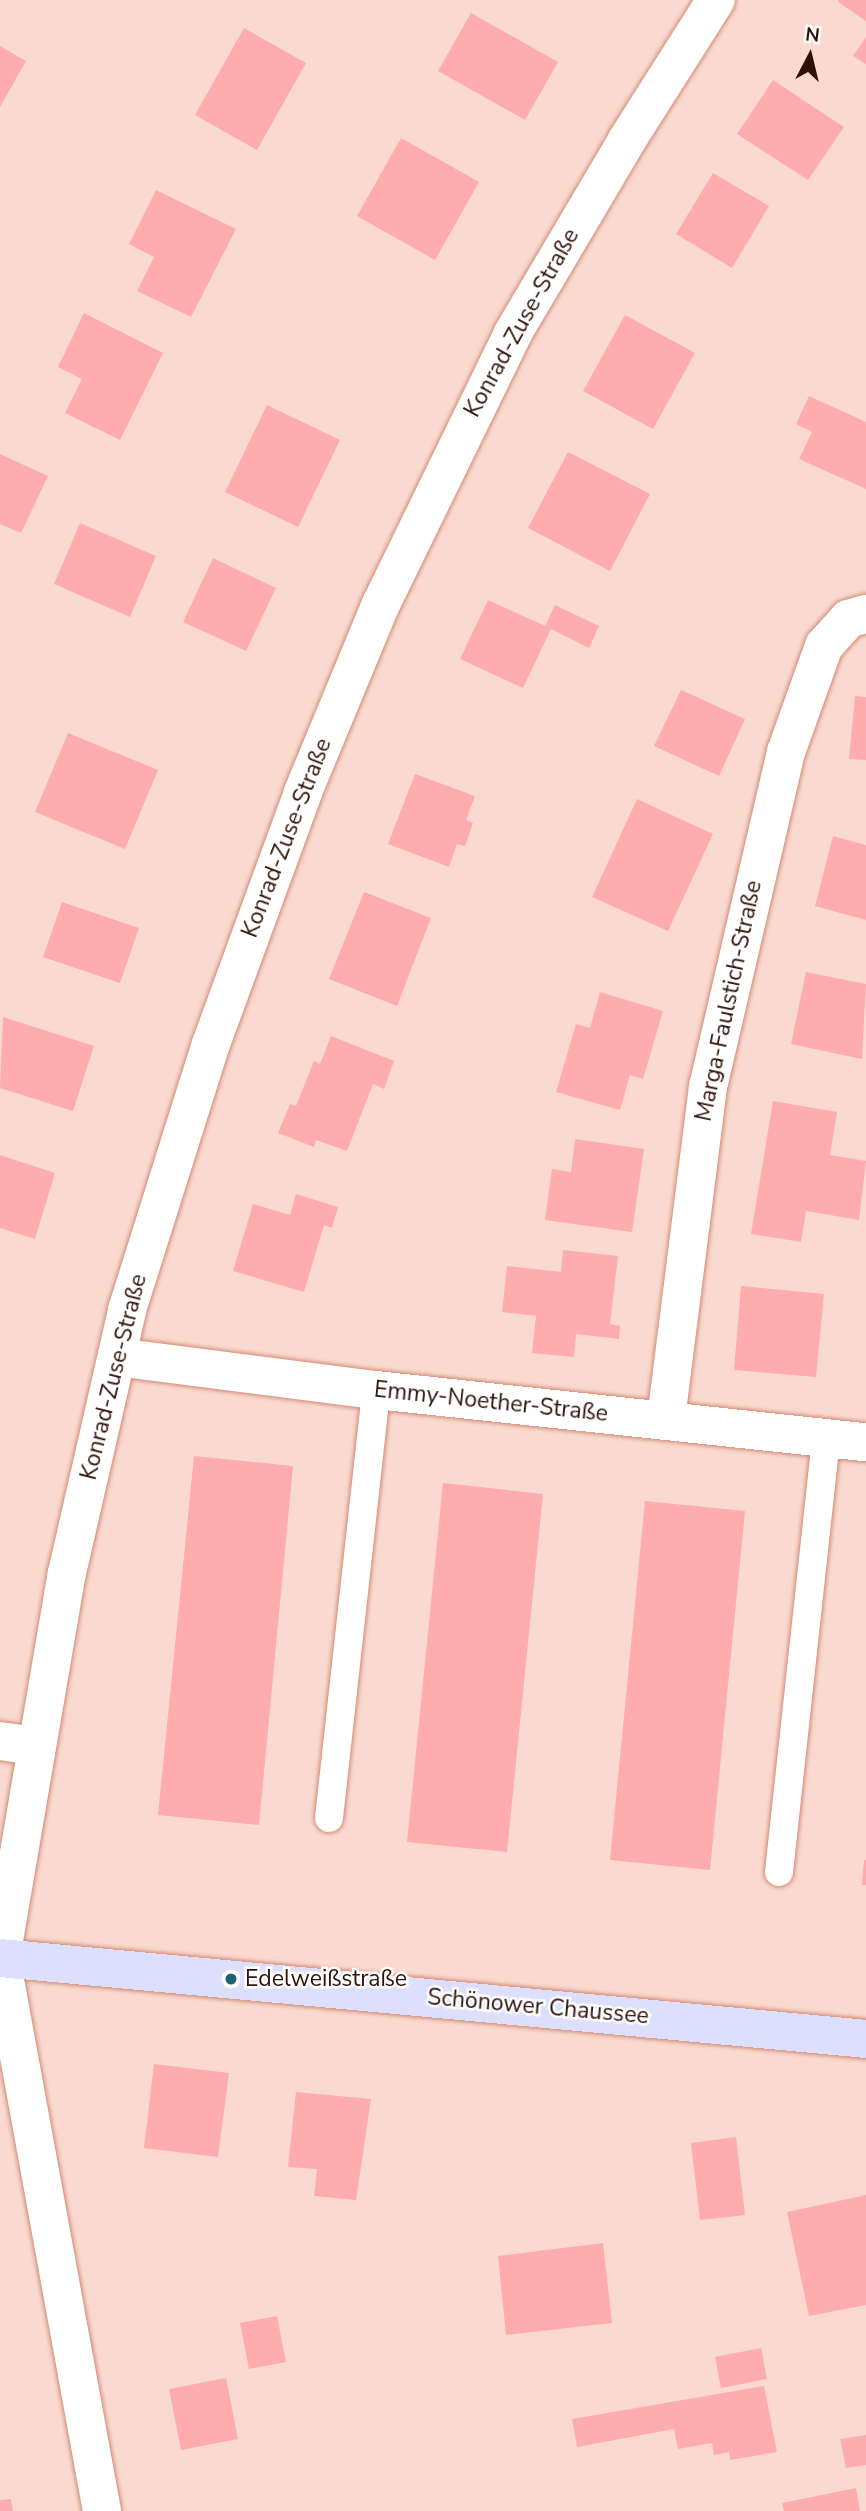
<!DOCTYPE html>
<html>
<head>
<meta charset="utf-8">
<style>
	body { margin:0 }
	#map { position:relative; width:866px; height:2511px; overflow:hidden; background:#fadad0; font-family:"Nunito Sans",sans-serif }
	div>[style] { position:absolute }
	.building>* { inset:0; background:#feacae }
	.roads { filter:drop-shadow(0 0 2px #d38973) drop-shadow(0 0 2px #d38973) }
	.service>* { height:28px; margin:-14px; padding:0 14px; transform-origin:14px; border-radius:14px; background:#fff }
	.minor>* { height:38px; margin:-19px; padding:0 19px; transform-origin:19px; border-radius:19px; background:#fff }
	.secondary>* { height:38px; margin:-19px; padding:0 19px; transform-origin:19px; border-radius:19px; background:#dde0fd }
	.dots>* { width:19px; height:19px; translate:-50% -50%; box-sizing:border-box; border:4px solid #fff; border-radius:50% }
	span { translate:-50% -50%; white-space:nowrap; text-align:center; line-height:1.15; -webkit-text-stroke:5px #fff; paint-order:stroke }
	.street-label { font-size:23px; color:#2e120a }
	.poi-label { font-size:23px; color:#2e120a }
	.left { translate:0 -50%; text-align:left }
	.north { position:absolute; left:775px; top:21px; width:70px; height:70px; -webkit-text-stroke:5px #fff; paint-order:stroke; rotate:7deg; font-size:19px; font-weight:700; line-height:28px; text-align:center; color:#2e120a }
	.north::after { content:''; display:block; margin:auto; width:24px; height:32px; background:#2e120a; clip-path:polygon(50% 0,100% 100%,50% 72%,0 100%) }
</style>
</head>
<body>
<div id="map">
	<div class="building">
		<div style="clip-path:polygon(839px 0,866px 0,866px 21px,838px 2px)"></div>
		<div style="clip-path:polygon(471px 13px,558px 62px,525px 120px,438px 71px)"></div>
		<div style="clip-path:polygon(244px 28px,306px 63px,257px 150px,195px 115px)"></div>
		<div style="clip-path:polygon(866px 37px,866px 64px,853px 56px)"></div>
		<div style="clip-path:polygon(0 46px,26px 61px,0 107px)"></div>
		<div style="clip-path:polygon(773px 80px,844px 127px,808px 180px,737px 134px)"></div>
		<div style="clip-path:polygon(401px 138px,479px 182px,435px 260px,357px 216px)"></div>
		<div style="clip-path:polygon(713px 173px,769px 206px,732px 268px,676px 234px)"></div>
		<div style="clip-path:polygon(156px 190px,236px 229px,191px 317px,137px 291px,154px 257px,129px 244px)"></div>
		<div style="clip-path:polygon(84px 313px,163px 353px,120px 440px,65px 413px,82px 379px,58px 367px)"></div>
		<div style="clip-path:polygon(625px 315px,695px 353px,653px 429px,583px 391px)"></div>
		<div style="clip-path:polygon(809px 396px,866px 422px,866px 489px,799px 459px,812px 432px,796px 424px)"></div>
		<div style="clip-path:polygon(267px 405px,340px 440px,298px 527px,225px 492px)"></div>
		<div style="clip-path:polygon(568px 452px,650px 494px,610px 571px,528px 528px)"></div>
		<div style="clip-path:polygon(0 454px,48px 476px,21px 533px,0 524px)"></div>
		<div style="clip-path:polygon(80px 523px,156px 556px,130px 617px,54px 584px)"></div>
		<div style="clip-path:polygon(213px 558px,276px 588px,246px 651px,183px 622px)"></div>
		<div style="clip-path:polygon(488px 600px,545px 626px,555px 605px,599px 626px,589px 648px,551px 629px,523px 688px,460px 659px)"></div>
		<div style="clip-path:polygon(681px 690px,745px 719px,719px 776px,654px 746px)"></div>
		<div style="clip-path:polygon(855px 696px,866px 697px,866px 760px,849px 759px)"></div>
		<div style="clip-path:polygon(68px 733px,158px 770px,125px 849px,35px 812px)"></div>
		<div style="clip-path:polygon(415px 774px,475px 796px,466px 820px,473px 823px,465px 846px,457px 844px,449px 867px,388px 844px)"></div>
		<div style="clip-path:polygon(637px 799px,713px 834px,668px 931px,592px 897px)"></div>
		<div style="clip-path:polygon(833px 836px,866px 845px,866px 920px,815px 906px)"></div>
		<div style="clip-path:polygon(364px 892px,431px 918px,397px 1006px,329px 979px)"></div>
		<div style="clip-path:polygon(62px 902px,139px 928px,120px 983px,43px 957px)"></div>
		<div style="clip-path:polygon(806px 972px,866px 984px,862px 1059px,791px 1044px)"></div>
		<div style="clip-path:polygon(600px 992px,663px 1011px,643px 1079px,630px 1075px,620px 1110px,556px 1092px,576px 1024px,590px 1028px)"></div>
		<div style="clip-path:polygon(3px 1017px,94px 1046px,73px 1111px,0 1088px)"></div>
		<div style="clip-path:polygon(331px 1036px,394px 1061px,384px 1089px,373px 1084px,347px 1151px,316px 1140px,314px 1147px,278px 1133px,290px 1104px,296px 1106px,314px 1061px,320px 1064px)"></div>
		<div style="clip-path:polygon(773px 1101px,837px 1112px,830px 1155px,866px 1161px,859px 1220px,806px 1211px,801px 1242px,751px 1234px)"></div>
		<div style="clip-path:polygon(575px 1139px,644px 1149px,632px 1232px,545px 1220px,552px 1169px,571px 1172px)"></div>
		<div style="clip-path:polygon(0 1155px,55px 1173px,35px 1239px,0 1228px)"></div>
		<div style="clip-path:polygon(296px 1194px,338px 1207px,332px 1228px,324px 1225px,304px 1292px,233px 1271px,253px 1204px,290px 1215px)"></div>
		<div style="clip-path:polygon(563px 1250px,618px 1256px,610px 1324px,620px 1326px,619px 1339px,576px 1334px,574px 1357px,532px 1353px,536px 1316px,502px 1312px,507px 1266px,561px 1272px)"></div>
		<div style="clip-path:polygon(741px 1286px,824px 1294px,816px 1377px,734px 1370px)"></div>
		<div style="clip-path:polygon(194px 1456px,293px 1466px,259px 1825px,158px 1815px)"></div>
		<div style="clip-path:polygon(443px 1483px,543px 1494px,507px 1852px,407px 1842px)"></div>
		<div style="clip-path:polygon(645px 1501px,745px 1511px,710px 1870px,610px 1860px)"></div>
		<div style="clip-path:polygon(864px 1860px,866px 1860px,866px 1885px,862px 1885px)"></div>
		<div style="clip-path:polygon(154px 2064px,229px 2073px,218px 2157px,144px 2148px)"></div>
		<div style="clip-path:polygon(296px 2092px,371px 2099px,356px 2200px,314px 2196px,317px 2169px,288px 2167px)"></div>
		<div style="clip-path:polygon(736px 2137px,745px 2215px,700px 2220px,691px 2143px)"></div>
		<div style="clip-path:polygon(866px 2195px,866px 2305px,809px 2316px,787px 2212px)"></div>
		<div style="clip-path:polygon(603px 2243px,612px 2323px,506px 2335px,498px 2256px)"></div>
		<div style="clip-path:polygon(277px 2316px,286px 2362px,249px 2369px,240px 2323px)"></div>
		<div style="clip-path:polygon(761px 2348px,767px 2379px,721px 2388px,715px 2357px)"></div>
		<div style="clip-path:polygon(226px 2378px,238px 2439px,181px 2450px,169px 2389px)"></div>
		<div style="clip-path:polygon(764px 2386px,777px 2452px,730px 2460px,729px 2452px,714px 2455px,712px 2443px,678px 2449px,674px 2429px,577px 2447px,572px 2419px)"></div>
		<div style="clip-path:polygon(866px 2435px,866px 2465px,846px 2468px,840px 2439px)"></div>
		<div style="clip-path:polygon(856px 2488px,860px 2511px,784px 2511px,782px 2503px)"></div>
		<div style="clip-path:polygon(11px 2499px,13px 2511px,0 2511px,0 2500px)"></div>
	</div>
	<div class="roads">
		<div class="service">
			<div style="left:329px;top:1818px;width:431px;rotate:-83.7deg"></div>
			<div style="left:779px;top:1872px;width:437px;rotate:-83.8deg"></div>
		</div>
		<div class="minor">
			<div style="left:117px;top:1357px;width:261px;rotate:7.3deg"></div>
			<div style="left:376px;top:1390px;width:493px;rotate:6.1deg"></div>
			<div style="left:666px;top:1419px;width:335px;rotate:-82.8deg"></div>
			<div style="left:708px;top:1087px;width:344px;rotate:-76.9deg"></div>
			<div style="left:786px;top:752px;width:113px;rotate:-70.3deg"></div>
			<div style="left:824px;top:646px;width:36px;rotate:-48deg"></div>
			<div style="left:848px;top:619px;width:19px;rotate:-16deg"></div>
			<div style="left:0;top:1741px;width:36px;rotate:8deg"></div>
			<div style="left:102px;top:2511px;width:562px;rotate:-100.35deg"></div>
			<div style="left:1px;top:1958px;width:391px;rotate:-80.3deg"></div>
			<div style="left:67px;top:1573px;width:270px;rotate:-77.1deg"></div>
			<div style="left:127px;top:1310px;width:279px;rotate:-72.5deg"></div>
			<div style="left:211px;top:1044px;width:268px;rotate:-69.9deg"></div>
			<div style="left:303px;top:792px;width:204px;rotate:-67.5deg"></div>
			<div style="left:381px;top:604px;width:301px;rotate:-64deg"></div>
			<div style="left:513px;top:333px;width:224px;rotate:-59.4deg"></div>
			<div style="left:627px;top:140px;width:166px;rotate:-57.6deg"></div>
		</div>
		<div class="secondary">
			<div style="left:0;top:1958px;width:870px;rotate:5.34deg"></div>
		</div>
	</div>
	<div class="dots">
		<div style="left:231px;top:1979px;background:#1d6374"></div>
	</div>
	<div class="street-label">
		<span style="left:522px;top:323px;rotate:-61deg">Konrad-Zuse-Straße</span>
		<span style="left:287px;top:838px;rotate:-69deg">Konrad-Zuse-Straße</span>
		<span style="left:729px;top:1001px;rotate:-78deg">Marga-Faulstich-Straße</span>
		<span style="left:114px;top:1377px;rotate:-76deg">Konrad-Zuse-Straße</span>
		<span style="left:491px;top:1402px;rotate:6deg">Emmy-Noether-Straße</span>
		<span style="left:538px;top:2007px;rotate:5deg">Schönower Chaussee</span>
	</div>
	<div class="poi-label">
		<span class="left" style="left:245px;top:1979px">Edelweißstraße</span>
	</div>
	<div class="north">N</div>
</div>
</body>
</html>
